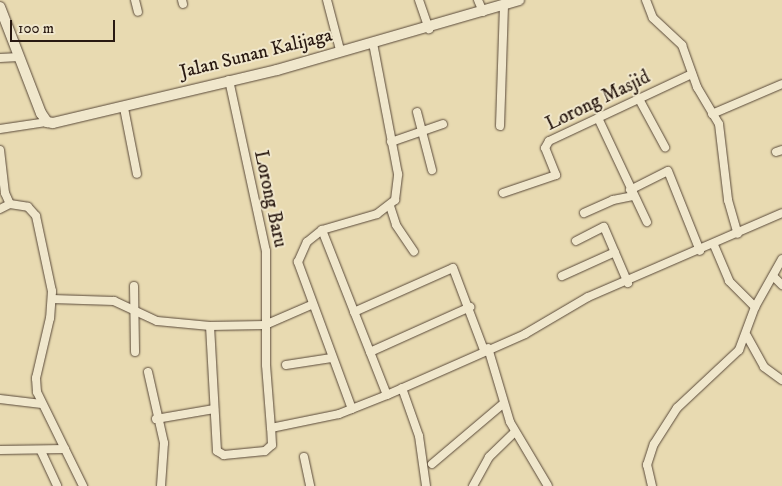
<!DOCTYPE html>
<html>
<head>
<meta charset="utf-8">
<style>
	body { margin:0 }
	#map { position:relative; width:782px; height:486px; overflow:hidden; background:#e8dab1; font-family:"IM FELL DW Pica",serif }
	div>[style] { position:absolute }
	.roads { filter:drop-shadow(0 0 1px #594939) drop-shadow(0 0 1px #594939) }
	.minor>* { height:8px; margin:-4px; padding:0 4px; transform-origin:4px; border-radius:4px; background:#f0e7cc }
	.tertiary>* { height:10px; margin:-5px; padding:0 5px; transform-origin:5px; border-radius:5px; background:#f0e7cc }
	span { translate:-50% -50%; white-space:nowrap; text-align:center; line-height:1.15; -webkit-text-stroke:4px #f0e7cc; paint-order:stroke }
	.street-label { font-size:19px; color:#291911 }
	.scale { position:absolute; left:10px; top:20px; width:105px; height:22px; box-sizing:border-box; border:2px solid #291911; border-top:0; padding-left:6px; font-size:15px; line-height:18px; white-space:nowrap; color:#291911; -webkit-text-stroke:4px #f0e7cc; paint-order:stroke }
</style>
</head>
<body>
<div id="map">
	<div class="roads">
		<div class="minor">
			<div style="left:135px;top:0;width:12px;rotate:76deg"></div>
			<div style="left:182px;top:0;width:4px;rotate:76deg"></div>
			<div style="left:327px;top:0;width:52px;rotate:75.4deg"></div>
			<div style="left:419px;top:0;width:31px;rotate:71deg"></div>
			<div style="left:478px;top:0;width:13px;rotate:67deg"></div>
			<div style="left:646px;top:0;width:19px;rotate:69deg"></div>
			<div style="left:653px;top:18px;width:40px;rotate:43deg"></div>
			<div style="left:682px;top:45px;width:45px;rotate:70.3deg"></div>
			<div style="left:697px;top:87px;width:43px;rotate:59.3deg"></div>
			<div style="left:719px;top:124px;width:77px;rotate:83.2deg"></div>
			<div style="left:728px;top:200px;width:35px;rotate:74deg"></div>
			<div style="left:0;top:58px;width:19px;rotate:-3deg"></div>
			<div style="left:229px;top:80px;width:175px;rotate:77.8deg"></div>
			<div style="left:266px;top:251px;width:114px;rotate:90deg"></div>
			<div style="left:266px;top:365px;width:63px;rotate:85.5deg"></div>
			<div style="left:639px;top:99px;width:55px;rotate:61.6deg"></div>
			<div style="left:124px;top:108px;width:67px;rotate:78.9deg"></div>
			<div style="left:417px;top:112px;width:60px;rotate:75.5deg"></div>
			<div style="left:712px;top:114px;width:76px;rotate:-23.2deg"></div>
			<div style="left:598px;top:118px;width:115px;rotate:64.8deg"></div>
			<div style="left:500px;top:126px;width:121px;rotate:-88.1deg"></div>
			<div style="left:0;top:129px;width:48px;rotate:-8.5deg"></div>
			<div style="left:391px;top:142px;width:55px;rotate:-19.1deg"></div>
			<div style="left:0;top:150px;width:43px;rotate:83.4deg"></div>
			<div style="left:5px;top:193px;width:12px;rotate:66deg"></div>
			<div style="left:10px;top:204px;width:18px;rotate:9deg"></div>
			<div style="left:28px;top:207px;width:12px;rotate:48deg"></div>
			<div style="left:36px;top:216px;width:77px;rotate:78deg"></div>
			<div style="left:52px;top:291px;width:27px;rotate:94deg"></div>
			<div style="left:50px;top:318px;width:62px;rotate:103.1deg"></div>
			<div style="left:36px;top:378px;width:14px;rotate:86deg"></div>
			<div style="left:37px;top:392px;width:105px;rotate:63.9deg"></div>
			<div style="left:776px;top:152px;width:6px;rotate:-18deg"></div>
			<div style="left:630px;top:190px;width:42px;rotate:-26.6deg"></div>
			<div style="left:668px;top:171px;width:86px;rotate:68.2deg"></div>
			<div style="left:503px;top:193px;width:56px;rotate:-18.8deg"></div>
			<div style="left:556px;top:175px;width:29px;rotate:-112deg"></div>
			<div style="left:545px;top:148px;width:8px;rotate:-60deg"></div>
			<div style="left:549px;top:141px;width:158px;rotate:-25.1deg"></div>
			<div style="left:390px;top:206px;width:20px;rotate:72deg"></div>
			<div style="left:396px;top:225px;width:32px;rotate:56deg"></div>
			<div style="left:0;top:209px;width:11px;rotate:-27deg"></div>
			<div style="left:584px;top:213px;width:32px;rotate:-24deg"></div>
			<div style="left:613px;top:200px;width:20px;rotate:-11deg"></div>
			<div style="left:322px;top:230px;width:177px;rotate:68.5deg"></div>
			<div style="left:576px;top:241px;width:31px;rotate:-27deg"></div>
			<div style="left:604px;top:227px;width:61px;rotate:66.8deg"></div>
			<div style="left:714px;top:245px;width:39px;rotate:67deg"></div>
			<div style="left:729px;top:281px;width:37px;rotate:45deg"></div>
			<div style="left:562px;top:276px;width:58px;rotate:-24.4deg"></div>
			<div style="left:773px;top:276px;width:13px;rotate:45deg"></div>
			<div style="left:134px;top:286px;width:66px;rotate:89.1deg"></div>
			<div style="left:52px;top:299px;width:62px;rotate:1.8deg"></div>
			<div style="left:114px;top:301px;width:47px;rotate:24.9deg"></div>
			<div style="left:157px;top:321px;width:53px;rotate:5.4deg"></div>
			<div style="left:210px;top:326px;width:55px;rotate:-1deg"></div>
			<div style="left:265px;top:325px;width:50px;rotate:-23.5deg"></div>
			<div style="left:354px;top:312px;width:108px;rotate:-24deg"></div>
			<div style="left:453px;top:268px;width:88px;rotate:69.3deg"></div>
			<div style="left:210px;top:326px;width:125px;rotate:86.8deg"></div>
			<div style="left:217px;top:451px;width:8px;rotate:30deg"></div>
			<div style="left:224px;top:455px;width:41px;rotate:-5.6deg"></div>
			<div style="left:265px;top:451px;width:9px;rotate:-41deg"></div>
			<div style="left:272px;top:445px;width:17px;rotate:-93deg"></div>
			<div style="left:271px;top:428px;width:69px;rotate:-11.6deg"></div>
			<div style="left:339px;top:414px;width:52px;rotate:-21.6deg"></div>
			<div style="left:387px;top:395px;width:151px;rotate:-23.8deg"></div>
			<div style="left:525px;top:334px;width:73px;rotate:-30.4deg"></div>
			<div style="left:588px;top:297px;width:211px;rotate:-23.4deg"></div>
			<div style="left:747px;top:336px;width:35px;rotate:61deg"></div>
			<div style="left:764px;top:367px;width:22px;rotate:36deg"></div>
			<div style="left:488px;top:348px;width:77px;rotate:73.4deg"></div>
			<div style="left:510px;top:422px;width:74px;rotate:59.3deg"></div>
			<div style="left:370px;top:352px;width:110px;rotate:-24.2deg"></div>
			<div style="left:286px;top:365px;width:46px;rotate:-8.8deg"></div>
			<div style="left:148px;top:372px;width:73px;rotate:77.3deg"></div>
			<div style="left:164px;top:443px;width:43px;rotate:94deg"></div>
			<div style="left:402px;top:388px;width:51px;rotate:70.5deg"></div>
			<div style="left:419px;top:436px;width:50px;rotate:82deg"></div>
			<div style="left:0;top:399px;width:42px;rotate:6.8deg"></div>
			<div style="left:352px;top:409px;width:157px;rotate:-110.2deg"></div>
			<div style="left:298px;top:262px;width:22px;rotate:-66deg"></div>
			<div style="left:307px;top:242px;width:19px;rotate:-39deg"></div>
			<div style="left:322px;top:230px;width:57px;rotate:-16.2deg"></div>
			<div style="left:377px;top:214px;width:23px;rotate:-38deg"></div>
			<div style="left:395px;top:200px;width:26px;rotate:-83deg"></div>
			<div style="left:398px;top:174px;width:133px;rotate:-100.8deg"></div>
			<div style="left:156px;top:419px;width:59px;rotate:-9.8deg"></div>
			<div style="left:0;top:450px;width:65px;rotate:-0.9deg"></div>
			<div style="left:41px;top:451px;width:38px;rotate:65deg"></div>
			<div style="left:304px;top:457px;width:30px;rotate:78deg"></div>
			<div style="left:432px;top:464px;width:94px;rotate:-40.3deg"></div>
			<div style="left:473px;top:486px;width:33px;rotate:-61deg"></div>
			<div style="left:489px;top:457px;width:36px;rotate:-44deg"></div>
			<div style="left:652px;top:486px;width:22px;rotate:-103deg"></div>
			<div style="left:647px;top:465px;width:22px;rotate:-72deg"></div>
			<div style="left:654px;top:444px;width:43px;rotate:-57.4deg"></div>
			<div style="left:677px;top:408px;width:85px;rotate:-43.1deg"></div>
			<div style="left:739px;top:350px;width:46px;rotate:-69.6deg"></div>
			<div style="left:755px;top:307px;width:55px;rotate:-60.6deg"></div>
		</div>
		<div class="tertiary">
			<div style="left:0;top:7px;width:114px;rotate:68.9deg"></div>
			<div style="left:41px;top:113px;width:11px;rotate:56deg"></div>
			<div style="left:47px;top:122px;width:6px;rotate:9deg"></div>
			<div style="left:53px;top:123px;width:230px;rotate:-13.3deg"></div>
			<div style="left:277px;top:70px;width:252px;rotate:-16.1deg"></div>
		</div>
	</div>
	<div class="street-label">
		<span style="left:256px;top:54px;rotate:-14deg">Jalan Sunan Kalijaga</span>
		<span style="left:598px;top:101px;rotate:-26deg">Lorong Masjid</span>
		<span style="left:270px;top:199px;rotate:78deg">Lorong Baru</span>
	</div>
	<div class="scale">100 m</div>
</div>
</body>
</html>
